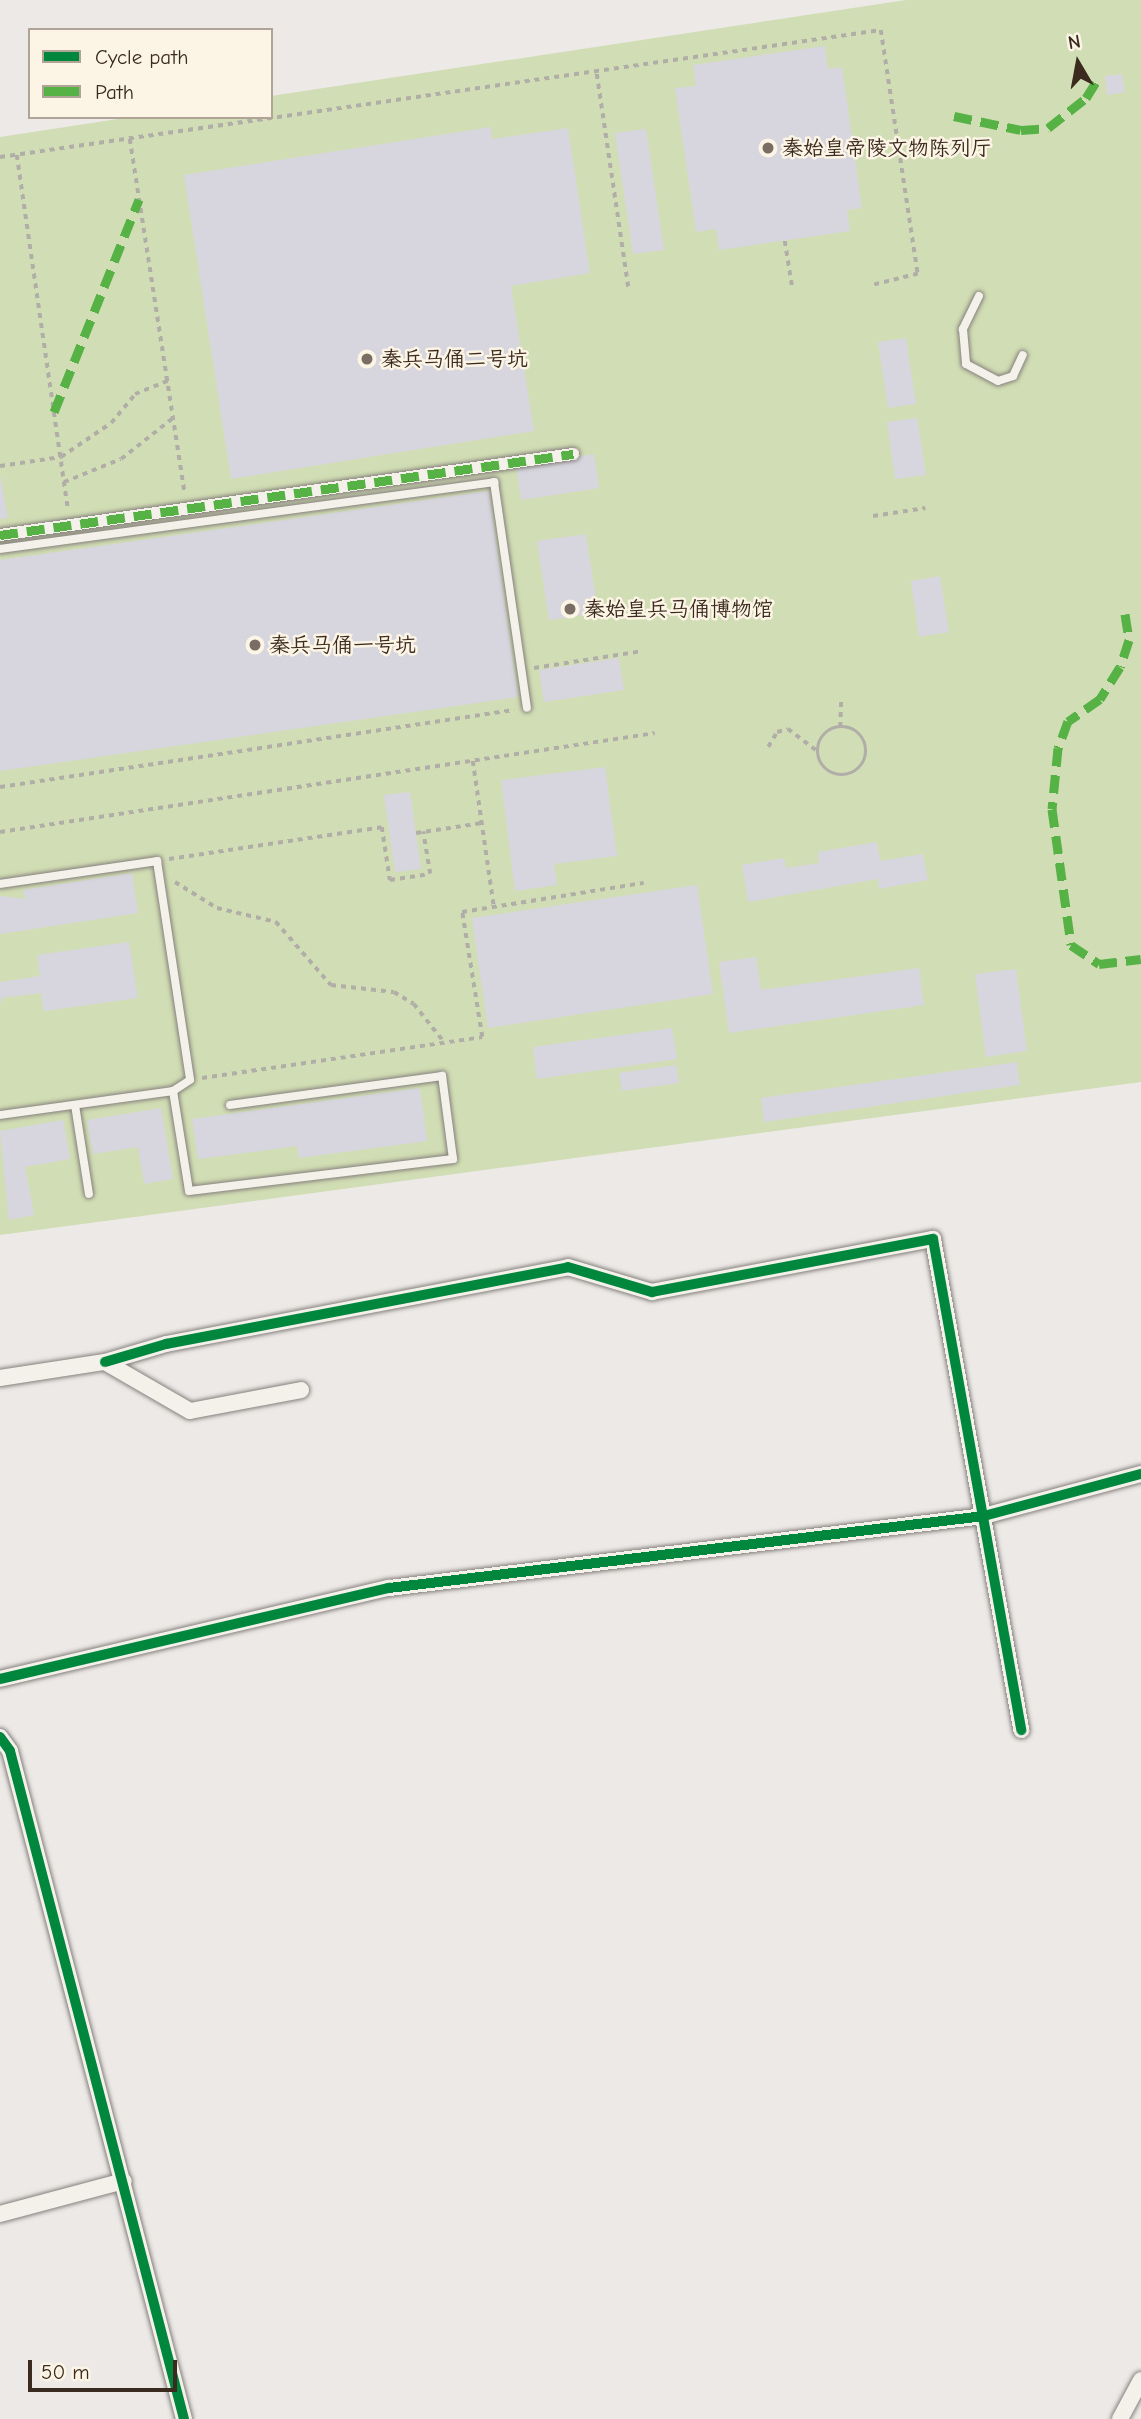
<!DOCTYPE html>
<html>
<head>
<meta charset="utf-8">
<style>
	body { margin:0 }
	#map { position:relative; width:1141px; height:2419px; overflow:hidden; background:#ece9e7; font-family:"Comic Neue","LXGW WenKai TC",sans-serif }
	div>[style] { position:absolute }
	.green>* { inset:0; background:#d1ddb4 }
	.building>* { inset:0; background:#d7d6df }
	.path>* { height:3.5px; margin-top:-1.75px; transform-origin:0; background:repeating-linear-gradient(90deg,#b1aea8 0 5px,transparent 0 10px) }
	.path>.ring { margin:-1.75px; padding:0; box-sizing:content-box; background:none; border:3.5px solid #b1aea8; border-radius:50% }
	.roads { filter:drop-shadow(0 0 2px #86817d) drop-shadow(0 0 2px #86817d) }
	.service>* { height:8px; margin:-4px; padding:0 4px; transform-origin:4px; border-radius:4px; background:#f4f1eb }
	.pedestrian>* { height:12px; margin:-6px; padding:0 6px; transform-origin:6px; border-radius:6px; background:#f4f1eb }
	.minor>* { height:16px; margin:-8px; padding:0 8px; transform-origin:8px; border-radius:8px; background:#f4f1eb }
	.quiet>* { height:9px; margin-top:-4.5px; transform-origin:0; background:repeating-linear-gradient(90deg,#57b245 0 18px,transparent 0 27px) }
	.cycleway>* { height:10px; margin:-5px; padding:0 5px; transform-origin:5px; border-radius:5px; background:#00873e }
	.dots>* { width:19px; height:19px; translate:-50% -50%; box-sizing:border-box; border:4px solid #fcf5e5; border-radius:50% }
	span { translate:-50% -50%; white-space:nowrap; text-align:center; line-height:1.15; -webkit-text-stroke:5px #fcf5e5; paint-order:stroke }
	.poi-label { font-size:21px; color:#3b2a1e }
	.left { translate:0 -50%; text-align:left }
	.legend { position:absolute; left:28px; top:28px; width:245px; height:91px; box-sizing:border-box; background:#fcf5e5; border:2px solid #afa495; margin:0; padding:9px 12px; list-style:none; font-size:21px; color:#3b2a1e }
	.legend li { display:flex; align-items:center; gap:14px; height:35px }
	.legend b { width:35px; border:2px solid #afa495 }
	.north { position:absolute; left:1043px; top:28px; width:70px; height:70px; -webkit-text-stroke:5px #fcf5e5; paint-order:stroke; rotate:350deg; font-size:19px; font-weight:700; line-height:28px; text-align:center; color:#3b2a1e }
	.north::after { content:''; display:block; margin:auto; width:24px; height:32px; background:#3b2a1e; clip-path:polygon(50% 0,100% 100%,50% 72%,0 100%) }
	.scale { position:absolute; left:28px; top:2360px; width:149px; height:32px; box-sizing:border-box; border:4px solid #3b2a1e; border-top:0; padding-left:9px; font-size:21px; line-height:24px; white-space:nowrap; color:#3b2a1e; -webkit-text-stroke:5px #fcf5e5; paint-order:stroke }
</style>
</head>
<body>
<div id="map">
	<div class="green">
		<div style="clip-path:polygon(906px 0,1141px 0,1141px 1082px,0 1235px,0 137px,131px 117px,271px 117px,271px 96px)"></div>
	</div>
	<div class="building">
		<div style="clip-path:polygon(825px 46px,828px 69px,842px 67px,862px 208px,847px 210px,850px 231px,719px 250px,716px 229px,696px 232px,675px 88px,696px 86px,693px 65px)"></div>
		<div style="clip-path:polygon(1122px 74px,1125px 92px,1107px 95px,1105px 76px)"></div>
		<div style="clip-path:polygon(491px 127px,492px 139px,568px 128px,590px 273px,511px 286px,534px 431px,231px 479px,184px 175px)"></div>
		<div style="clip-path:polygon(646px 129px,664px 250px,633px 254px,615px 133px)"></div>
		<div style="clip-path:polygon(906px 338px,916px 404px,888px 408px,878px 342px)"></div>
		<div style="clip-path:polygon(917px 418px,926px 475px,895px 479px,887px 422px)"></div>
		<div style="clip-path:polygon(594px 454px,599px 488px,521px 500px,516px 466px)"></div>
		<div style="clip-path:polygon(0 475px,8px 518px,0 519px)"></div>
		<div style="clip-path:polygon(489px 491px,518px 697px,0 771px,0 560px)"></div>
		<div style="clip-path:polygon(586px 534px,598px 613px,549px 620px,537px 541px)"></div>
		<div style="clip-path:polygon(940px 576px,949px 632px,919px 637px,911px 581px)"></div>
		<div style="clip-path:polygon(619px 658px,624px 690px,544px 702px,539px 670px)"></div>
		<div style="clip-path:polygon(605px 767px,617px 856px,554px 864px,557px 885px,515px 891px,501px 780px)"></div>
		<div style="clip-path:polygon(410px 792px,421px 869px,395px 872px,384px 795px)"></div>
		<div style="clip-path:polygon(877px 842px,880px 861px,923px 854px,928px 880px,879px 889px,878px 879px,748px 902px,742px 865px,784px 858px,786px 868px,819px 863px,818px 852px)"></div>
		<div style="clip-path:polygon(132px 873px,138px 913px,0 934px,0 896px,25px 899px,23px 890px)"></div>
		<div style="clip-path:polygon(697px 885px,713px 994px,488px 1028px,472px 918px)"></div>
		<div style="clip-path:polygon(129px 942px,138px 998px,44px 1011px,41px 993px,2px 998px,0 1006px,0 982px,40px 976px,37px 955px)"></div>
		<div style="clip-path:polygon(756px 957px,761px 990px,919px 968px,924px 1005px,729px 1033px,719px 962px)"></div>
		<div style="clip-path:polygon(1016px 969px,1027px 1051px,986px 1057px,975px 974px)"></div>
		<div style="clip-path:polygon(672px 1028px,677px 1059px,537px 1079px,533px 1047px)"></div>
		<div style="clip-path:polygon(1017px 1062px,1020px 1085px,764px 1122px,761px 1098px)"></div>
		<div style="clip-path:polygon(676px 1065px,679px 1083px,622px 1091px,619px 1073px)"></div>
		<div style="clip-path:polygon(420px 1088px,427px 1141px,299px 1158px,297px 1146px,198px 1159px,192px 1119px)"></div>
		<div style="clip-path:polygon(161px 1108px,173px 1179px,144px 1184px,138px 1147px,93px 1154px,87px 1120px)"></div>
		<div style="clip-path:polygon(63px 1120px,70px 1159px,25px 1167px,34px 1215px,9px 1220px,0 1131px)"></div>
	</div>
	<div class="path">
		<div style="left:597px;top:74px;width:218px;rotate:81.6deg"></div>
		<div style="left:130px;top:139px;width:358px;rotate:81.2deg"></div>
		<div style="left:17px;top:155px;width:359px;rotate:81.8deg"></div>
		<div style="left:0;top:157px;width:890px;rotate:-8.2deg"></div>
		<div style="left:881px;top:30px;width:247px;rotate:81.4deg"></div>
		<div style="left:918px;top:274px;width:49px;rotate:166deg"></div>
		<div style="left:785px;top:241px;width:45px;rotate:81deg"></div>
		<div style="left:0;top:466px;width:62px;rotate:-8.4deg"></div>
		<div style="left:61px;top:457px;width:60px;rotate:-34.2deg"></div>
		<div style="left:111px;top:423px;width:38px;rotate:-50deg"></div>
		<div style="left:135px;top:394px;width:35px;rotate:-22deg"></div>
		<div style="left:64px;top:482px;width:61px;rotate:-22deg"></div>
		<div style="left:121px;top:459px;width:66px;rotate:-38.3deg"></div>
		<div style="left:873px;top:516px;width:53px;rotate:-8.7deg"></div>
		<div style="left:534px;top:668px;width:109px;rotate:-8.9deg"></div>
		<div class="ring" style="left:818px;top:727px;width:44.5px;height:44.5px"></div>
		<div style="left:840px;top:727px;width:29px;rotate:-88deg"></div>
		<div style="left:768px;top:747px;width:17px;rotate:-59deg"></div>
		<div style="left:777px;top:732px;width:11px;rotate:-15deg"></div>
		<div style="left:788px;top:729px;width:36px;rotate:37deg"></div>
		<div style="left:473px;top:761px;width:147px;rotate:81.8deg"></div>
		<div style="left:0;top:787px;width:520px;rotate:-8.52deg"></div>
		<div style="left:0;top:832px;width:662px;rotate:-8.59deg"></div>
		<div style="left:416px;top:833px;width:67px;rotate:-8.6deg"></div>
		<div style="left:169px;top:859px;width:215px;rotate:-8.5deg"></div>
		<div style="left:382px;top:827px;width:54px;rotate:81.4deg"></div>
		<div style="left:390px;top:880px;width:40px;rotate:-8.5deg"></div>
		<div style="left:430px;top:874px;width:43px;rotate:-99.5deg"></div>
		<div style="left:175px;top:882px;width:49px;rotate:31.8deg"></div>
		<div style="left:217px;top:908px;width:61px;rotate:13.3deg"></div>
		<div style="left:276px;top:922px;width:84px;rotate:48.9deg"></div>
		<div style="left:331px;top:985px;width:63px;rotate:6.3deg"></div>
		<div style="left:394px;top:992px;width:23px;rotate:31deg"></div>
		<div style="left:414px;top:1004px;width:48px;rotate:51.7deg"></div>
		<div style="left:202px;top:1078px;width:283px;rotate:-8.3deg"></div>
		<div style="left:482px;top:1037px;width:127px;rotate:-99.1deg"></div>
		<div style="left:462px;top:912px;width:184px;rotate:-9.1deg"></div>
	</div>
	<div class="roads">
		<div class="service">
			<div style="left:979px;top:296px;width:37px;rotate:116deg"></div>
			<div style="left:963px;top:329px;width:35px;rotate:85deg"></div>
			<div style="left:966px;top:364px;width:36px;rotate:28deg"></div>
			<div style="left:998px;top:381px;width:16px;rotate:-18deg"></div>
			<div style="left:1013px;top:376px;width:23px;rotate:-65deg"></div>
			<div style="left:0;top:549px;width:499px;rotate:-7.7deg"></div>
			<div style="left:494px;top:482px;width:228px;rotate:81.7deg"></div>
			<div style="left:0;top:884px;width:159px;rotate:-8.3deg"></div>
			<div style="left:157px;top:861px;width:221px;rotate:81.4deg"></div>
			<div style="left:190px;top:1080px;width:20px;rotate:147deg"></div>
			<div style="left:173px;top:1091px;width:175px;rotate:172.1deg"></div>
			<div style="left:173px;top:1091px;width:101px;rotate:80.9deg"></div>
			<div style="left:189px;top:1191px;width:266px;rotate:-6.9deg"></div>
			<div style="left:453px;top:1159px;width:84px;rotate:-97.5deg"></div>
			<div style="left:442px;top:1076px;width:214px;rotate:172.2deg"></div>
			<div style="left:75px;top:1105px;width:90px;rotate:81.1deg"></div>
		</div>
		<div class="pedestrian">
			<div style="left:0;top:535px;width:579px;rotate:-8.05deg"></div>
		</div>
		<div class="minor">
			<div style="left:105px;top:1362px;width:64px;rotate:-16.4deg"></div>
			<div style="left:166px;top:1344px;width:409px;rotate:-10.8deg"></div>
			<div style="left:568px;top:1267px;width:88px;rotate:16.6deg"></div>
			<div style="left:652px;top:1292px;width:286px;rotate:-10.7deg"></div>
			<div style="left:933px;top:1239px;width:499px;rotate:79.8deg"></div>
			<div style="left:0;top:1378px;width:106px;rotate:-8.7deg"></div>
			<div style="left:105px;top:1362px;width:98px;rotate:30deg"></div>
			<div style="left:190px;top:1411px;width:113px;rotate:-10.7deg"></div>
			<div style="left:0;top:1679px;width:400px;rotate:-13.2deg"></div>
			<div style="left:389px;top:1588px;width:599px;rotate:-6.9deg"></div>
			<div style="left:984px;top:1516px;width:163px;rotate:-15deg"></div>
			<div style="left:0;top:1737px;width:17px;rotate:54deg"></div>
			<div style="left:10px;top:1751px;width:690px;rotate:75.4deg"></div>
			<div style="left:0;top:2214px;width:128px;rotate:-14.9deg"></div>
			<div style="left:1120px;top:2419px;width:44px;rotate:-61.7deg"></div>
		</div>
	</div>
	<div class="quiet">
		<div style="left:954px;top:116px;width:68px;rotate:11.8deg"></div>
		<div style="left:1021px;top:130px;width:27px;rotate:-4deg"></div>
		<div style="left:1048px;top:128px;width:48px;rotate:-38.3deg"></div>
		<div style="left:1086px;top:98px;width:26px;rotate:-58deg"></div>
		<div style="left:54px;top:412px;width:229px;rotate:-68.2deg"></div>
		<div style="left:0;top:535px;width:579px;rotate:-8.05deg"></div>
		<div style="left:1125px;top:614px;width:26px;rotate:81deg"></div>
		<div style="left:1129px;top:640px;width:28px;rotate:108deg"></div>
		<div style="left:1120px;top:667px;width:38px;rotate:122deg"></div>
		<div style="left:1100px;top:699px;width:39px;rotate:145deg"></div>
		<div style="left:1068px;top:721px;width:29px;rotate:110deg"></div>
		<div style="left:1058px;top:748px;width:61px;rotate:95.6deg"></div>
		<div style="left:1052px;top:809px;width:137px;rotate:82deg"></div>
		<div style="left:1071px;top:945px;width:34px;rotate:34deg"></div>
		<div style="left:1099px;top:964px;width:42px;rotate:-6.8deg"></div>
	</div>
	<div class="cycleway">
		<div style="left:105px;top:1362px;width:64px;rotate:-16.4deg"></div>
		<div style="left:166px;top:1344px;width:409px;rotate:-10.8deg"></div>
		<div style="left:568px;top:1267px;width:88px;rotate:16.6deg"></div>
		<div style="left:652px;top:1292px;width:286px;rotate:-10.7deg"></div>
		<div style="left:933px;top:1239px;width:499px;rotate:79.8deg"></div>
		<div style="left:0;top:1679px;width:400px;rotate:-13.2deg"></div>
		<div style="left:389px;top:1588px;width:599px;rotate:-6.9deg"></div>
		<div style="left:984px;top:1516px;width:163px;rotate:-15deg"></div>
		<div style="left:0;top:1737px;width:17px;rotate:54deg"></div>
		<div style="left:10px;top:1751px;width:690px;rotate:75.4deg"></div>
	</div>
	<div class="dots">
		<div style="left:768px;top:148px;background:#796d64"></div>
		<div style="left:367px;top:359px;background:#796d64"></div>
		<div style="left:570px;top:609px;background:#796d64"></div>
		<div style="left:255px;top:645px;background:#796d64"></div>
	</div>
	<div class="poi-label">
		<span class="left" style="left:782px;top:148px">秦始皇帝陵文物陈列厅</span>
		<span class="left" style="left:381px;top:359px">秦兵马俑二号坑</span>
		<span class="left" style="left:584px;top:609px">秦始皇兵马俑博物馆</span>
		<span class="left" style="left:269px;top:645px">秦兵马俑一号坑</span>
	</div>
	<ul class="legend">
	<li><b style="height:9px;background:#00873e"></b>Cycle path</li>
	<li><b style="height:9px;background:#57b245"></b>Path</li>
	</ul>
	<div class="north">N</div>
	<div class="scale">50 m</div>
</div>
</body>
</html>
